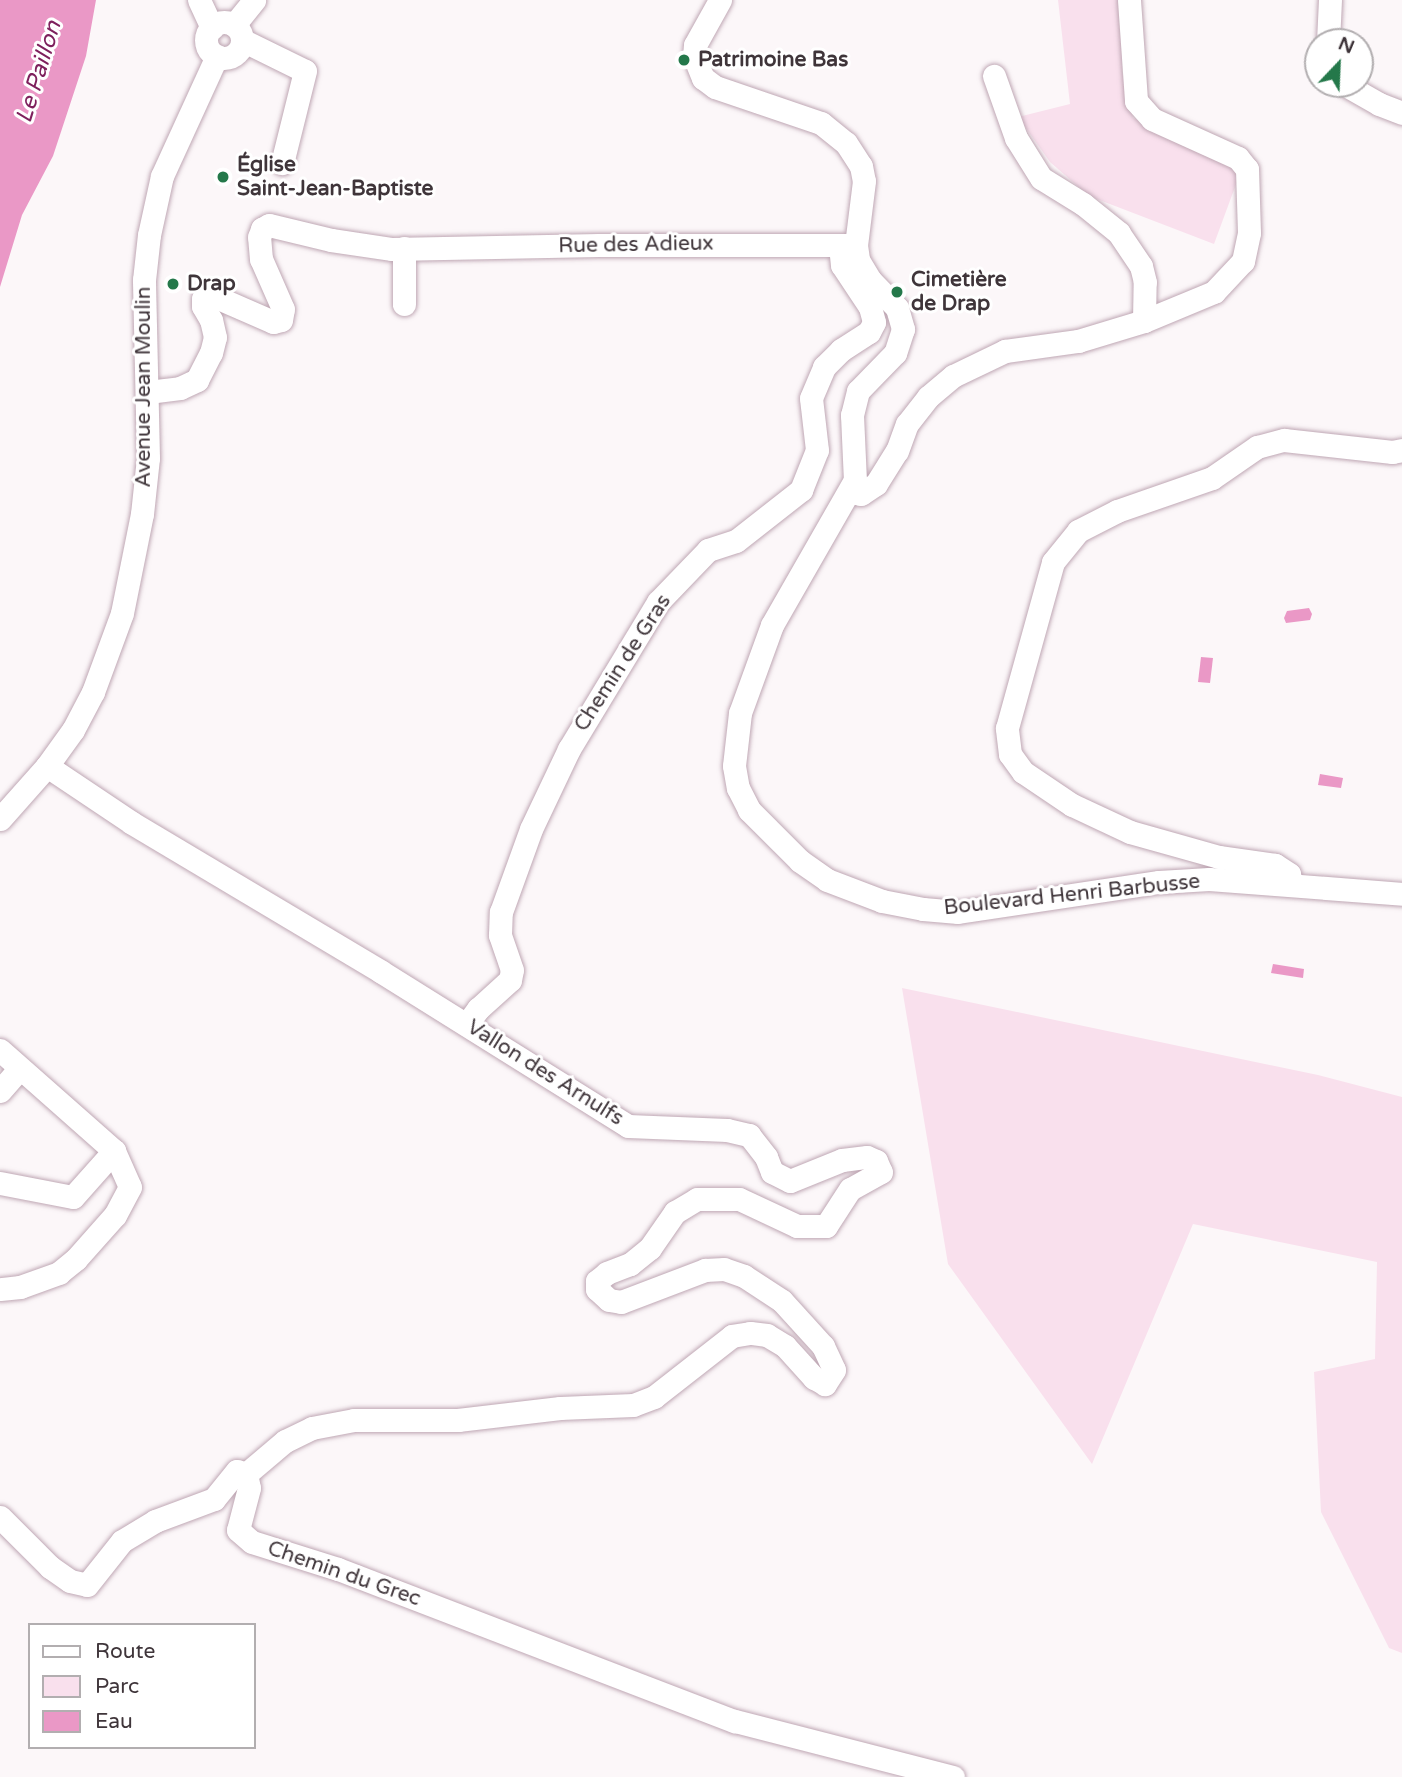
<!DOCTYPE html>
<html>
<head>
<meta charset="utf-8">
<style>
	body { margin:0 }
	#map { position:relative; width:1402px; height:1777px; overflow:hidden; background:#fcf7f9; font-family:"Varela Round",sans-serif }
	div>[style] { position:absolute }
	.green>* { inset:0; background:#f9e0ed }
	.water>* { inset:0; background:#ea98c6 }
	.roads { filter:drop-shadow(0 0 2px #bfa7b4) drop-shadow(0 0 2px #bfa7b4) }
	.minor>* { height:23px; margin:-11.5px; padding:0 11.5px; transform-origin:11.5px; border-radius:11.5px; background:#fff }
	.minor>.ring { margin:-11.5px; padding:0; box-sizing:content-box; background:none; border:23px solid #fff; border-radius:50% }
	.dots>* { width:19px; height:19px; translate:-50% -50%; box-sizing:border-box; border:4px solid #fff; border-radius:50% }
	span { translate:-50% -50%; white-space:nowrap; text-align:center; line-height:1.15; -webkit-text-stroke:6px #fff; paint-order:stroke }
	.poi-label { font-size:21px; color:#3f353a; font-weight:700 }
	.left { translate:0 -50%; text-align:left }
	.street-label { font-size:21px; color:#3f353a }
	.water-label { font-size:23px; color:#7e205d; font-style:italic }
	.legend { position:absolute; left:28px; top:1623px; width:228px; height:126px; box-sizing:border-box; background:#fff; border:2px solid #b2aeb0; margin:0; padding:9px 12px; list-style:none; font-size:21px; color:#3f353a }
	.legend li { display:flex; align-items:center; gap:14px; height:35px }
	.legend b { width:35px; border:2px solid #b2aeb0 }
	.north { position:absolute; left:1304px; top:28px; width:70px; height:70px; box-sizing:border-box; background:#fff; border:2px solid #b2aeb0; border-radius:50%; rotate:23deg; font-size:19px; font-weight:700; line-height:28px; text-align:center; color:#3f353a }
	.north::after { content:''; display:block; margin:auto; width:24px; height:32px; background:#24784a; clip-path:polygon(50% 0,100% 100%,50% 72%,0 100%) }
</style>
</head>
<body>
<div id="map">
	<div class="green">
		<div style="clip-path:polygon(1058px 0,1122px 0,1122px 72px,1133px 118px,1242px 168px,1214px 244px,1089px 196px,1050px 162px,1018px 117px,1070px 104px)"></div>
		<div style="clip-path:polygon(902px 988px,1318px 1075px,1402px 1097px,1402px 1653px,1389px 1648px,1321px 1512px,1314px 1372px,1375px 1359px,1377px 1262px,1193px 1224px,1092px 1464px,948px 1264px)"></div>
	</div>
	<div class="water">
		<div style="clip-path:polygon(0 0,96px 0,86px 56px,53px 156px,22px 215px,0 287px)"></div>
		<div style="clip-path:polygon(1309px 608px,1312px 614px,1310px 620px,1286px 623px,1284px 618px,1287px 611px)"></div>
		<div style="clip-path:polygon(1201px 657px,1213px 658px,1210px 683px,1198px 682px)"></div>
		<div style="clip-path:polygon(1320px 774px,1343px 778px,1341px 788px,1318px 785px)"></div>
		<div style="clip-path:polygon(1273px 964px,1304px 969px,1303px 978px,1271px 973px)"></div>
	</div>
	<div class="roads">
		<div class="minor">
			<div style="left:199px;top:0;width:31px;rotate:65deg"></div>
			<div style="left:720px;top:0;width:51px;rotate:119.1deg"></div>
			<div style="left:695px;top:45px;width:11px;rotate:95deg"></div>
			<div style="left:694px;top:56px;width:24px;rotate:68deg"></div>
			<div style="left:703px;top:78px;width:15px;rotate:37deg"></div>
			<div style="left:715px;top:87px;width:112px;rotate:18.8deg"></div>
			<div style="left:821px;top:123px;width:32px;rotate:39deg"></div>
			<div style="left:846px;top:143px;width:27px;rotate:57deg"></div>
			<div style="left:861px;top:166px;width:15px;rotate:79deg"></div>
			<div style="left:864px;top:181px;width:64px;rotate:97.1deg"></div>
			<div style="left:856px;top:245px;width:15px;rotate:82deg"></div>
			<div style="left:858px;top:260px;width:23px;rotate:59deg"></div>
			<div style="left:870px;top:280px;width:39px;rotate:46deg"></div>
			<div style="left:897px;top:308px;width:22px;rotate:74deg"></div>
			<div style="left:903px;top:329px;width:25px;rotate:108deg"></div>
			<div style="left:895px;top:353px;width:53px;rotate:134.2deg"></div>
			<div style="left:858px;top:391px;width:25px;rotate:104deg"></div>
			<div style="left:852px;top:415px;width:65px;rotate:87.4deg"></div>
			<div style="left:855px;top:480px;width:167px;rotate:119.8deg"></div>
			<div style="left:772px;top:625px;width:94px;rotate:110deg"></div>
			<div style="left:740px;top:713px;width:53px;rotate:96.5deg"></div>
			<div style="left:734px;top:766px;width:22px;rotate:80deg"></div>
			<div style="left:738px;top:788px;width:25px;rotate:63deg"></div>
			<div style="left:749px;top:810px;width:72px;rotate:45deg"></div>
			<div style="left:800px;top:861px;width:33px;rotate:35deg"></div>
			<div style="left:827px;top:880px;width:59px;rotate:20.9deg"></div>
			<div style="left:882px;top:901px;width:42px;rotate:11deg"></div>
			<div style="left:923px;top:909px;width:35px;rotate:5deg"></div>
			<div style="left:958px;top:912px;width:203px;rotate:-8.5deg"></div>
			<div style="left:1159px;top:882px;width:50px;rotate:-3.4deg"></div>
			<div style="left:1209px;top:879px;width:194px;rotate:4.4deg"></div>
			<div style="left:1129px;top:0;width:101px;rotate:86deg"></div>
			<div style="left:1136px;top:101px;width:24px;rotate:48deg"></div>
			<div style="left:1152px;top:119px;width:94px;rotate:24.4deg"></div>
			<div style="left:1238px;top:158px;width:14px;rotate:51deg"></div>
			<div style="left:1247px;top:169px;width:64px;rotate:88.2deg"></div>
			<div style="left:1249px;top:233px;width:29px;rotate:102deg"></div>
			<div style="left:1243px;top:261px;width:42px;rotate:133.1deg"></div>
			<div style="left:1214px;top:292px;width:76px;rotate:157.5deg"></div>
			<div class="ring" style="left:206px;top:22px;width:13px;height:13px"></div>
			<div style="left:234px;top:25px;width:32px;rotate:-51deg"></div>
			<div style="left:242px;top:40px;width:70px;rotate:26.2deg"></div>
			<div style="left:305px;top:71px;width:95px;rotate:104deg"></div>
			<div style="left:1328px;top:42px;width:42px;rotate:-87.3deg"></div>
			<div style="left:1344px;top:84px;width:40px;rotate:29.7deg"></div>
			<div style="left:1379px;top:104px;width:25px;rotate:21deg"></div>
			<div style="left:404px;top:248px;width:56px;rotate:90deg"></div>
			<div style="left:148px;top:392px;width:32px;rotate:-7deg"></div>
			<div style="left:180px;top:388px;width:19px;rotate:-25deg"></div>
			<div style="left:197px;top:380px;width:30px;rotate:-63deg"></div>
			<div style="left:211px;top:353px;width:16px;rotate:-76deg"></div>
			<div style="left:215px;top:337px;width:17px;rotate:-103deg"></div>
			<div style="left:211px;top:320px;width:16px;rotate:-120deg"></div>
			<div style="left:203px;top:306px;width:7px;rotate:-90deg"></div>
			<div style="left:203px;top:299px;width:8px;rotate:-40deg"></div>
			<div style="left:209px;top:294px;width:70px;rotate:23.6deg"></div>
			<div style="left:273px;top:322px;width:8px;rotate:-14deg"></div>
			<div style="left:281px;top:320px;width:11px;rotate:-80deg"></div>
			<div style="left:283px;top:309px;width:55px;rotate:-113.7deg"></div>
			<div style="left:261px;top:259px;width:22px;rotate:-95deg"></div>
			<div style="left:259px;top:237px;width:9px;rotate:-69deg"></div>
			<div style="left:262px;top:229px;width:8px;rotate:-30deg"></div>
			<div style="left:269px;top:225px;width:64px;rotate:13.6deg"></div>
			<div style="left:331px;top:240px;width:62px;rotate:8.4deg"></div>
			<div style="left:392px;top:249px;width:207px;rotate:-1.1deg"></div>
			<div style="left:599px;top:245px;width:256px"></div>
			<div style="left:850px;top:492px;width:11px;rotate:10deg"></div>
			<div style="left:861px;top:494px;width:18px;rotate:-34deg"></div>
			<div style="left:876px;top:484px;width:39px;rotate:-58deg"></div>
			<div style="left:897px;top:451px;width:29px;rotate:-70deg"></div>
			<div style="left:907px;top:424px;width:34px;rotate:-52deg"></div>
			<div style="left:928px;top:397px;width:33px;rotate:-40deg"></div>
			<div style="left:953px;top:376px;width:58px;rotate:-25.7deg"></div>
			<div style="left:1005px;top:351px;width:74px;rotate:-7.8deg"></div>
			<div style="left:1078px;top:341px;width:69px;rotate:-16.9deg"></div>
			<div style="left:1144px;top:321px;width:39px;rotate:-89deg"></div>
			<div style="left:1145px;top:282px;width:16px;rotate:-104deg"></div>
			<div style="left:1141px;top:266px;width:40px;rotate:-124deg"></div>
			<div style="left:1119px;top:233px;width:46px;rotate:-141.1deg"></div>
			<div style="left:1083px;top:204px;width:49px;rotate:-148.2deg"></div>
			<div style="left:1041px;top:178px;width:47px;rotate:-122deg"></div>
			<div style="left:1016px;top:138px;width:66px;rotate:-109.5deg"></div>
			<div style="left:47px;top:766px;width:102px;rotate:33.8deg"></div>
			<div style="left:132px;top:823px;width:289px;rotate:30.8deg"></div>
			<div style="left:380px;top:971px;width:292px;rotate:32deg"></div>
			<div style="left:628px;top:1126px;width:99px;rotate:2.3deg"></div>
			<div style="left:727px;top:1130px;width:23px;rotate:13deg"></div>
			<div style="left:749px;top:1135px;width:28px;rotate:52deg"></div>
			<div style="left:766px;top:1157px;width:16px;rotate:68deg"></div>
			<div style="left:772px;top:1172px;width:20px;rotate:27deg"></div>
			<div style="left:790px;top:1181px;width:56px;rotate:-22deg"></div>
			<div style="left:842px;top:1160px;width:25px;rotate:-7deg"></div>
			<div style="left:867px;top:1157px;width:10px;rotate:24deg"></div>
			<div style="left:876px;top:1161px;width:12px;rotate:66deg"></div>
			<div style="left:881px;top:1172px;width:35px;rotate:151deg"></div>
			<div style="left:850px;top:1189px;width:44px;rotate:123deg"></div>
			<div style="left:826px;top:1226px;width:29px;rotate:180deg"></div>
			<div style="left:797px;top:1226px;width:64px;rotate:-155deg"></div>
			<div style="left:739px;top:1199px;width:42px;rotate:180deg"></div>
			<div style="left:697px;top:1199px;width:26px;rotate:149deg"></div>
			<div style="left:675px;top:1212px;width:44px;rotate:124.8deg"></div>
			<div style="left:650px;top:1248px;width:26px;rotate:141deg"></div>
			<div style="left:630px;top:1264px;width:25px;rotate:159deg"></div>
			<div style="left:607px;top:1273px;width:13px;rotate:141deg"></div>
			<div style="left:597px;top:1281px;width:8px;rotate:90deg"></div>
			<div style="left:597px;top:1289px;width:16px;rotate:43deg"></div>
			<div style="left:609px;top:1300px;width:12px;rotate:9deg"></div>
			<div style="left:621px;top:1302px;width:90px;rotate:-20.9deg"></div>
			<div style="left:705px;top:1270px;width:19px;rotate:-3deg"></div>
			<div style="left:724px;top:1269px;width:21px;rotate:19deg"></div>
			<div style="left:744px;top:1276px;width:45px;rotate:33.3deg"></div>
			<div style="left:782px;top:1301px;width:61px;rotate:47.7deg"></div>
			<div style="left:823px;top:1346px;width:26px;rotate:65deg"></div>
			<div style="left:834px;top:1370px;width:17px;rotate:123deg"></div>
			<div style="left:825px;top:1384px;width:13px;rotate:-151deg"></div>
			<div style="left:814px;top:1378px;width:43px;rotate:-132.2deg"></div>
			<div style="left:785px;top:1346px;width:21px;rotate:-149deg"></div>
			<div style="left:767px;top:1335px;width:17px;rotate:-173deg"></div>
			<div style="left:750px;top:1333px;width:18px;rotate:171deg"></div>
			<div style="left:732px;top:1336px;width:99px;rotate:142deg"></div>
			<div style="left:654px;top:1397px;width:22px;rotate:159deg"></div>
			<div style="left:633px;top:1405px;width:73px;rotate:177.6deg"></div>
			<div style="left:560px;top:1408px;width:103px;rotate:173.3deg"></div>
			<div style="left:458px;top:1420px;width:104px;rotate:180deg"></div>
			<div style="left:354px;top:1420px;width:43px;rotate:169.2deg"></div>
			<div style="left:312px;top:1428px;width:30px;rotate:154deg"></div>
			<div style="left:285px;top:1441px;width:51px;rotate:139.8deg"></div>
			<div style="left:0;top:819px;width:71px;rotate:-48.4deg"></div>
			<div style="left:47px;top:766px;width:44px;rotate:-54.2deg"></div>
			<div style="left:73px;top:730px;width:43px;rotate:-62.2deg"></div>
			<div style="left:93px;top:692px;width:84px;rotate:-69.8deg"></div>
			<div style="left:122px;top:613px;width:101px;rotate:-78.6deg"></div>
			<div style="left:142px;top:514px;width:56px;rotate:-83.9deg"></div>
			<div style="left:148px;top:458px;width:178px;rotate:-91.3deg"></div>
			<div style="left:144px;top:280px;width:45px;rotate:-83.7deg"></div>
			<div style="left:149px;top:235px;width:60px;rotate:-77.6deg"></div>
			<div style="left:162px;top:176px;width:132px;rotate:-65.4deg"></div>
			<div style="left:1291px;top:885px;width:11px;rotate:-100deg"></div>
			<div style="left:1289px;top:874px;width:17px;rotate:-147deg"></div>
			<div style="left:1275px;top:865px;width:57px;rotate:-171.9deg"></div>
			<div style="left:1219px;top:857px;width:92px;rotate:-164.3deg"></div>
			<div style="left:1130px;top:832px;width:64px;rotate:-155deg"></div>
			<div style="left:1072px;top:805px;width:59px;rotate:-146deg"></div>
			<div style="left:1023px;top:772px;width:22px;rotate:-126deg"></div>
			<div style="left:1010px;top:754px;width:26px;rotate:-97deg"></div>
			<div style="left:1007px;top:728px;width:172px;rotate:-74.5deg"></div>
			<div style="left:1053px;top:562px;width:40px;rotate:-51deg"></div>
			<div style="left:1078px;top:531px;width:44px;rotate:-27.1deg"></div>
			<div style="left:1117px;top:511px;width:101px;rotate:-19.2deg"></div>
			<div style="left:1212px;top:478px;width:55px;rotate:-34.6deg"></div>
			<div style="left:1257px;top:447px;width:28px;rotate:-15deg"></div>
			<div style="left:1284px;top:440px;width:109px;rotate:6.3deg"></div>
			<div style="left:1392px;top:452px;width:10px;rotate:-11deg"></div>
			<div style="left:467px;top:1024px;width:19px;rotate:-54deg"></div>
			<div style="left:478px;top:1009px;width:43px;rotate:-42.2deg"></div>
			<div style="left:510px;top:980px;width:10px;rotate:-79deg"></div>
			<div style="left:512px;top:970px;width:37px;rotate:-109deg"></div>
			<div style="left:500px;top:935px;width:23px;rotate:-88deg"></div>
			<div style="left:501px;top:912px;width:88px;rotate:-70.1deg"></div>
			<div style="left:531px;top:829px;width:89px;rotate:-64.6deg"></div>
			<div style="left:569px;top:749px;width:172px;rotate:-58.8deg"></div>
			<div style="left:658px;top:602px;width:72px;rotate:-46.1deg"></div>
			<div style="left:708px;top:550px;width:29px;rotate:-18deg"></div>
			<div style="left:736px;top:541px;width:83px;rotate:-38.1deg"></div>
			<div style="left:801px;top:490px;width:43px;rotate:-68.2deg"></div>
			<div style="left:817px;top:450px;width:52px;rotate:-96.6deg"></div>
			<div style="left:811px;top:398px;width:34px;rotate:-67deg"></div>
			<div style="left:824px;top:367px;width:24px;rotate:-45deg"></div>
			<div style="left:841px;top:350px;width:33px;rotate:-33deg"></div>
			<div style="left:869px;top:332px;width:11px;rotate:-63deg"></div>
			<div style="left:874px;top:322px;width:16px;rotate:-105deg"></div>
			<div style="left:870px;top:307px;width:50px;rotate:-123.7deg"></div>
			<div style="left:842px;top:265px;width:19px;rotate:-96deg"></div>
			<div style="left:0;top:1050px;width:152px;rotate:41.5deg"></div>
			<div style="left:114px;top:1151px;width:39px;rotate:66deg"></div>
			<div style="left:130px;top:1187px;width:32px;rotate:118deg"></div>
			<div style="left:115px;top:1215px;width:59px;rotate:131.6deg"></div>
			<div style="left:76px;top:1259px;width:22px;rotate:141deg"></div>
			<div style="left:59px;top:1273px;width:41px;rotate:160.3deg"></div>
			<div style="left:20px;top:1287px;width:20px;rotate:174deg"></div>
			<div style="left:0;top:1091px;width:30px;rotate:-49deg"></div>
			<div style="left:0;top:1183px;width:74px;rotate:10.9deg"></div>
			<div style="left:73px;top:1197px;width:62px;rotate:-48.3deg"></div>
			<div style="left:246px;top:1474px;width:14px;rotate:78deg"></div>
			<div style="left:249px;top:1488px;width:43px;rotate:104.7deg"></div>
			<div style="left:238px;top:1530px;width:18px;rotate:41deg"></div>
			<div style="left:252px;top:1542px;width:90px;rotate:17.4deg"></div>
			<div style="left:338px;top:1569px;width:425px;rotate:21deg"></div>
			<div style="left:735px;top:1721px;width:225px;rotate:14.4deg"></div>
			<div style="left:0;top:1517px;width:71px;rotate:45deg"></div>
			<div style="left:50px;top:1567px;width:24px;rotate:35deg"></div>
			<div style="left:70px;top:1581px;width:17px;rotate:13deg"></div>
			<div style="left:87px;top:1585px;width:56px;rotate:-51.5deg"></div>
			<div style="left:122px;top:1541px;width:39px;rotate:-31deg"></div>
			<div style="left:155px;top:1521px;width:63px;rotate:-20.4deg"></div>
			<div style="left:214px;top:1499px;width:36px;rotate:-51deg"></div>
			<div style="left:237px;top:1471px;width:9px;rotate:18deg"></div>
		</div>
	</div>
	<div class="dots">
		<div style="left:684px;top:60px;background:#24784a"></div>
		<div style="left:223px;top:177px;background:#24784a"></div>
		<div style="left:173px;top:284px;background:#24784a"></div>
		<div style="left:897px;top:292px;background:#24784a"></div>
	</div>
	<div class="poi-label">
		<span class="left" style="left:698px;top:60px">Patrimoine Bas</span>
		<span class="left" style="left:237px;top:177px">Église<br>Saint-Jean-Baptiste</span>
		<span class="left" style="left:911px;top:292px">Cimetière<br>de Drap</span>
		<span class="left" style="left:187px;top:284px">Drap</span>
	</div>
	<div class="street-label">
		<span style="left:636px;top:245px;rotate:-1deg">Rue des Adieux</span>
		<span style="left:144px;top:387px;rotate:-90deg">Avenue Jean Moulin</span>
		<span style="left:623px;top:663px;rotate:-57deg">Chemin de Gras</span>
		<span style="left:1072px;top:895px;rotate:-6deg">Boulevard Henri Barbusse</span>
		<span style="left:545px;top:1073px;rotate:32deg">Vallon des Arnulfs</span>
		<span style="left:344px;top:1574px;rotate:19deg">Chemin du Grec</span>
	</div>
	<div class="water-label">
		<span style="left:39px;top:72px;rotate:-73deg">Le Paillon</span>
	</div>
	<ul class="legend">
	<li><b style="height:9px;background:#fff"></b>Route</li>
	<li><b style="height:19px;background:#f9e0ed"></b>Parc</li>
	<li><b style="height:19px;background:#ea98c6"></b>Eau</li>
	</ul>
	<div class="north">N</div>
</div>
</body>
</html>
